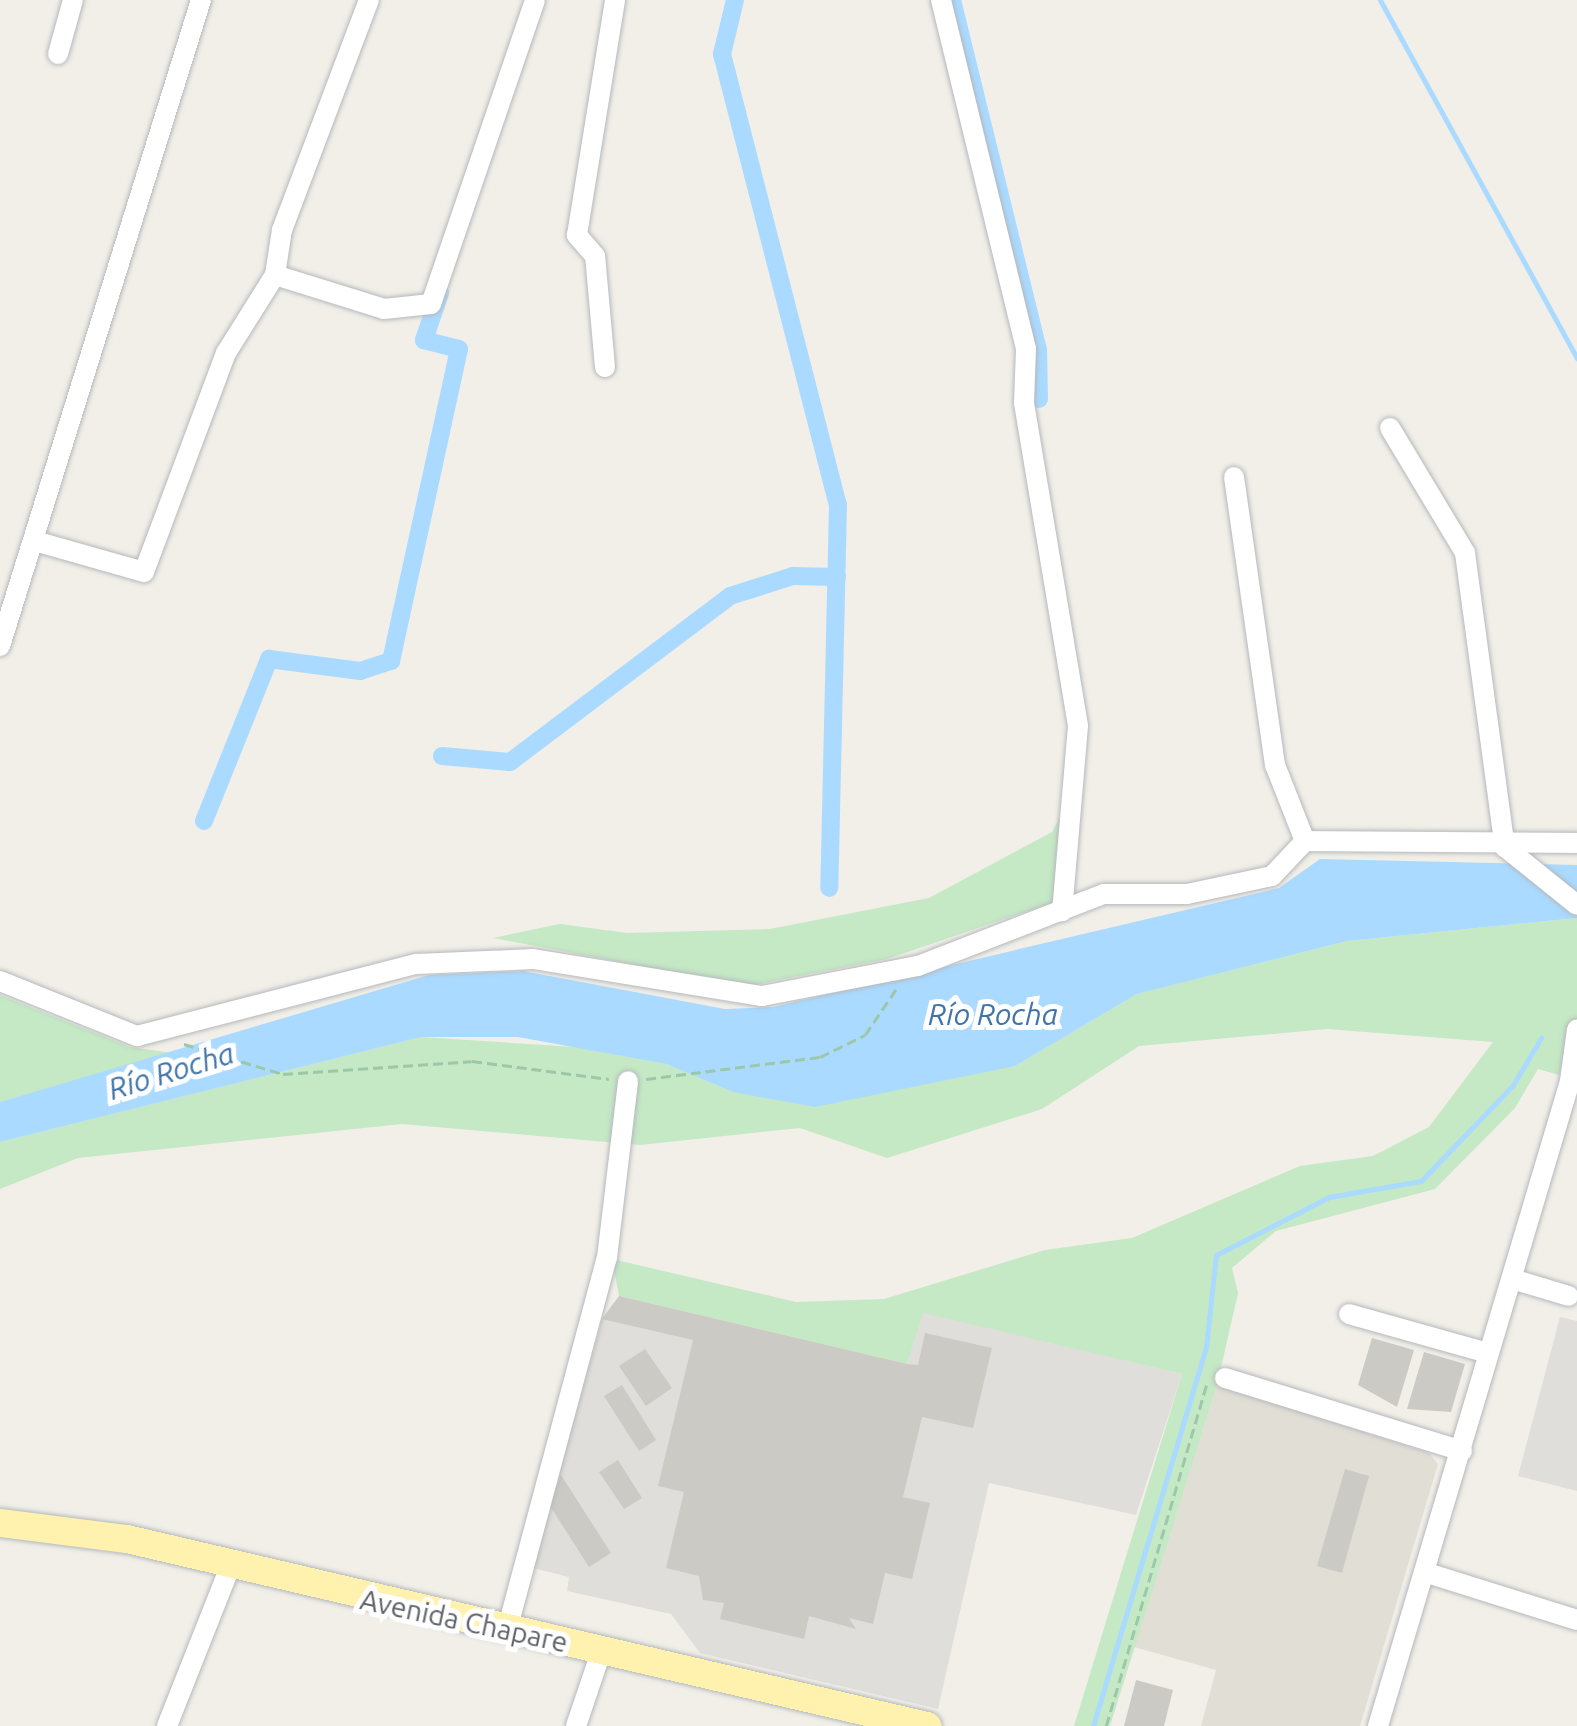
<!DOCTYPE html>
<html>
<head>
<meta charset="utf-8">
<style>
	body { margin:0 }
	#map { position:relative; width:1577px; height:1726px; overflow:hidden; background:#f1efe8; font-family:Ubuntu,sans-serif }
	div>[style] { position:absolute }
	.industrial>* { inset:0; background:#e0deda }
	.education>* { inset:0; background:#e1ded6 }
	.green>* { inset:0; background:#c5e8c5 }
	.water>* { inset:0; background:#aadaff }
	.stream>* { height:5px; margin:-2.5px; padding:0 2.5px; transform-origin:2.5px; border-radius:2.5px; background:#aadaff }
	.canal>* { height:18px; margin:-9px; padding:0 9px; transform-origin:9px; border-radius:9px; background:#aadaff }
	.building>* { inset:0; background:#cccac5 }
	.path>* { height:2.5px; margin-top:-1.25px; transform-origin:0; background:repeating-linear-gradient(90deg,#9cc7a9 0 10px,transparent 0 15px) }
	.roads { filter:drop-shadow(0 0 2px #b5b8bc) drop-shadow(0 0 2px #b5b8bc) }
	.minor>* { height:20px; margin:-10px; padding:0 10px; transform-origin:10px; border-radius:10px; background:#fff }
	.major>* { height:28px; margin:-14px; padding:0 14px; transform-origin:14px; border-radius:14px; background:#fff2af }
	span { translate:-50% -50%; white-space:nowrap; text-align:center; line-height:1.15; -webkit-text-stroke:10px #fff; paint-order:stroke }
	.street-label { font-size:28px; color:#5f6368 }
	.water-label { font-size:30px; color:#4174aa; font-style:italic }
</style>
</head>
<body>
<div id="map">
	<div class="industrial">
		<div style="clip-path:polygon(619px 1296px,907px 1364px,922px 1312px,1182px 1374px,1136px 1515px,989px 1483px,938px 1709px,700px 1653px,671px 1614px,567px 1591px,569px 1577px,533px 1568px,602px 1319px)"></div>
		<div style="clip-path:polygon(1560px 1317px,1577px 1321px,1577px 1491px,1518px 1476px)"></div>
	</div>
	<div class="education">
		<div style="clip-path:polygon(1217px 1385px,1429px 1453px,1438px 1464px,1360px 1726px,1201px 1726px,1216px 1670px,1134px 1647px)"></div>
	</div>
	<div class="green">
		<div style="clip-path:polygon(1060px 817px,1057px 901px,887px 959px,748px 986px,493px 938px,560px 924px,627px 933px,770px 929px,929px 898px,1052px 832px)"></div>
		<div style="clip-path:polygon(1577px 918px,1577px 1042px,1568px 1041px,1559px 1075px,1538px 1069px,1515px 1108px,1435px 1189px,1276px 1231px,1232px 1268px,1238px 1293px,1217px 1385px,1110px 1726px,1074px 1726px,1182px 1374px,923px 1313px,907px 1364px,619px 1296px,612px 1259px,796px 1302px,884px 1299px,1045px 1250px,1132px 1238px,1300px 1166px,1373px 1156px,1429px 1127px,1493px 1042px,1327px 1029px,1139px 1046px,1042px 1109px,887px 1158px,800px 1128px,640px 1145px,402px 1124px,78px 1158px,0 1189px,0 1142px,421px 1037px,575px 1047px,666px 1064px,733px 1092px,1015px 1066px,1137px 994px,1347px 941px)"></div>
		<div style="clip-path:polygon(0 995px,130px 1047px,172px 1053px,0 1102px)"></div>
	</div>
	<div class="water">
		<div style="clip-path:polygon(1320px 859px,1577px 865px,1577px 918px,1347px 941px,1137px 994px,1015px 1066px,815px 1107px,733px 1092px,666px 1064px,518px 1037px,421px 1037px,0 1142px,0 1102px,429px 975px,523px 971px,725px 1009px,773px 1007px,1279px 888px)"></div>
	</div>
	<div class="stream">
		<div style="left:1380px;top:0;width:409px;rotate:61.2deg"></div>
		<div style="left:1093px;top:1726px;width:395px;rotate:-73.4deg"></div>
		<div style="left:1206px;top:1348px;width:94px;rotate:-83.9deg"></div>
		<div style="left:1216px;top:1255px;width:127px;rotate:-27.2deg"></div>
		<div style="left:1329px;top:1197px;width:93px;rotate:-9.9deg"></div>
		<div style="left:1421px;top:1181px;width:133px;rotate:-46.2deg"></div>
		<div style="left:1513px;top:1085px;width:55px;rotate:-59.2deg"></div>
	</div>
	<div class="canal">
		<div style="left:735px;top:0;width:56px;rotate:103.5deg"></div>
		<div style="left:722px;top:54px;width:466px;rotate:75.6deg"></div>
		<div style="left:838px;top:505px;width:383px;rotate:91.3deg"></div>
		<div style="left:952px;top:0;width:359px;rotate:76.2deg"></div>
		<div style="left:1038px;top:349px;width:50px;rotate:88.9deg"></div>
		<div style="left:442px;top:756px;width:68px;rotate:5deg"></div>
		<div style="left:510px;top:762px;width:276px;rotate:-37deg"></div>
		<div style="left:730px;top:596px;width:66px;rotate:-17.6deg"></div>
		<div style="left:793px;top:576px;width:44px;rotate:1.3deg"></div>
		<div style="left:204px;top:821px;width:175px;rotate:-68.1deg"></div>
		<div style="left:269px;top:659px;width:92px;rotate:7.5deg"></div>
		<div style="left:360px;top:671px;width:33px;rotate:-18deg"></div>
		<div style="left:391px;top:661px;width:319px;rotate:-77.7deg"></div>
		<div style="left:459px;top:349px;width:36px;rotate:-166deg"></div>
		<div style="left:424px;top:340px;width:50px;rotate:-71.2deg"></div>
	</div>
	<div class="building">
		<div style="clip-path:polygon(619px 1296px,907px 1364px,918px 1365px,925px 1333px,992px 1348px,973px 1428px,922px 1417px,903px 1497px,930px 1503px,912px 1579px,885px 1573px,873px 1624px,849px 1618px,856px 1629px,809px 1616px,804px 1639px,720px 1619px,724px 1603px,703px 1600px,699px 1576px,666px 1568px,684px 1492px,658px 1486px,693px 1340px,602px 1319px)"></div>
		<div style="clip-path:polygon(1372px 1338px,1414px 1350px,1397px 1407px,1358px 1385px)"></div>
		<div style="clip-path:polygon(645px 1349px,672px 1388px,646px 1406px,619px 1366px)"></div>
		<div style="clip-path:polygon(1424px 1352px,1465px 1364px,1451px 1412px,1407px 1409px)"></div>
		<div style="clip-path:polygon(622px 1385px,656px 1440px,639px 1451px,604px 1396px)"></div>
		<div style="clip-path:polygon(618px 1460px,642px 1498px,624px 1509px,599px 1472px)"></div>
		<div style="clip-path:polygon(1345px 1469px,1369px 1476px,1342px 1573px,1317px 1566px)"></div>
		<div style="clip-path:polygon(561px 1475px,611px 1553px,589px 1567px,550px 1506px)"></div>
		<div style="clip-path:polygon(1136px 1680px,1173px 1690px,1164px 1726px,1124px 1726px)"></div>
	</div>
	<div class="path">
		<div style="left:184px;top:1044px;width:103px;rotate:16.9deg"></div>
		<div style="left:283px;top:1074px;width:189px;rotate:-3.9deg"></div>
		<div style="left:472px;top:1061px;width:138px;rotate:7.5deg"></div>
		<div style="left:646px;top:1079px;width:175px;rotate:-7.2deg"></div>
		<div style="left:820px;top:1057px;width:50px;rotate:-26.1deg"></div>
		<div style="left:865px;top:1035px;width:55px;rotate:-56deg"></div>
		<div style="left:1106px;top:1726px;width:359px;rotate:-73.6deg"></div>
	</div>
	<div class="roads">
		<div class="minor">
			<div style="left:941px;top:0;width:359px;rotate:76.3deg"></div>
			<div style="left:1026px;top:349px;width:54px;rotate:92.1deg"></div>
			<div style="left:1024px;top:403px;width:327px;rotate:80.5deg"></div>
			<div style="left:1078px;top:726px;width:186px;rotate:94.9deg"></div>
			<div style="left:58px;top:54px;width:56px;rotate:-74.5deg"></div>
			<div style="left:275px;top:275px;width:114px;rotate:17.3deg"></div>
			<div style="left:384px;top:309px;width:47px;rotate:-6.1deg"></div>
			<div style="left:431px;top:304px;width:321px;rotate:-71.1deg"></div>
			<div style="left:605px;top:367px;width:111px;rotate:-95.1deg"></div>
			<div style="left:595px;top:256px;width:28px;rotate:-131deg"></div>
			<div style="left:577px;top:235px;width:238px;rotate:-80.8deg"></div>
			<div style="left:1390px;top:428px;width:146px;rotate:59deg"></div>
			<div style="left:1465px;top:553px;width:297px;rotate:82.3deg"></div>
			<div style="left:1505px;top:847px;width:92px;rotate:38.9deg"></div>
			<div style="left:1234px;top:477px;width:291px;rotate:81.9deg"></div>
			<div style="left:1275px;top:765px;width:82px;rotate:68.5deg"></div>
			<div style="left:35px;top:541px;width:113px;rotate:15.9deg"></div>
			<div style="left:144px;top:572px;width:234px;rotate:-69.5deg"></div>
			<div style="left:226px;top:353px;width:92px;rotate:-57.9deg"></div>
			<div style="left:275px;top:275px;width:46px;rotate:-81.2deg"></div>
			<div style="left:282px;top:230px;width:246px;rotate:-69.3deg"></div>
			<div style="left:0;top:646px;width:677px;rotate:-72.72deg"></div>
			<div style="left:0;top:981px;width:148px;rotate:21.9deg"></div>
			<div style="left:137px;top:1036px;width:288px;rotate:-14.5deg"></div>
			<div style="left:416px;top:964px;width:117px;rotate:-2.4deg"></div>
			<div style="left:533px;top:959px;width:232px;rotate:9.2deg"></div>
			<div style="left:762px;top:996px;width:159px;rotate:-10.9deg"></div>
			<div style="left:918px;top:966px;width:199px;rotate:-21.2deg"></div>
			<div style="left:1104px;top:894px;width:83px"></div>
			<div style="left:1187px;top:894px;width:87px;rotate:-12deg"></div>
			<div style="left:1272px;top:876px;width:48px;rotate:-46.7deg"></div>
			<div style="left:1305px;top:841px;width:272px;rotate:0.4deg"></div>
			<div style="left:1512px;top:1279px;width:59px;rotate:16.6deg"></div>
			<div style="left:1349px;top:1314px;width:144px;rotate:15.7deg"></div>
			<div style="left:1225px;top:1378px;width:248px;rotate:17.1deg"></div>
			<div style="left:1424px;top:1572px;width:160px;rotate:17.4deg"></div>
			<div style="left:507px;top:1630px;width:385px;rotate:-75deg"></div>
			<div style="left:607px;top:1258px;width:178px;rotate:-83.2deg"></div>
			<div style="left:167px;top:1726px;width:176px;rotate:-68.4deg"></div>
			<div style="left:576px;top:1726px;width:78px;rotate:-71.3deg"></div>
			<div style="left:1378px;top:1726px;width:673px;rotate:-73.42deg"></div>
			<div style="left:1570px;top:1081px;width:52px;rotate:-82.3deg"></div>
		</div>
		<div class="major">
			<div style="left:0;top:1523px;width:128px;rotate:7.2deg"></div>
			<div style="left:127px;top:1539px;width:822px;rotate:13.16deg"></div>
		</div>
	</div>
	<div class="street-label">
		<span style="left:464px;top:1621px;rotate:12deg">Avenida Chapare</span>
	</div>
	<div class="water-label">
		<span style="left:993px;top:1014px">Río Rocha</span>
		<span style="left:171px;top:1071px;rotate:-17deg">Río Rocha</span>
	</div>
</div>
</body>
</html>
